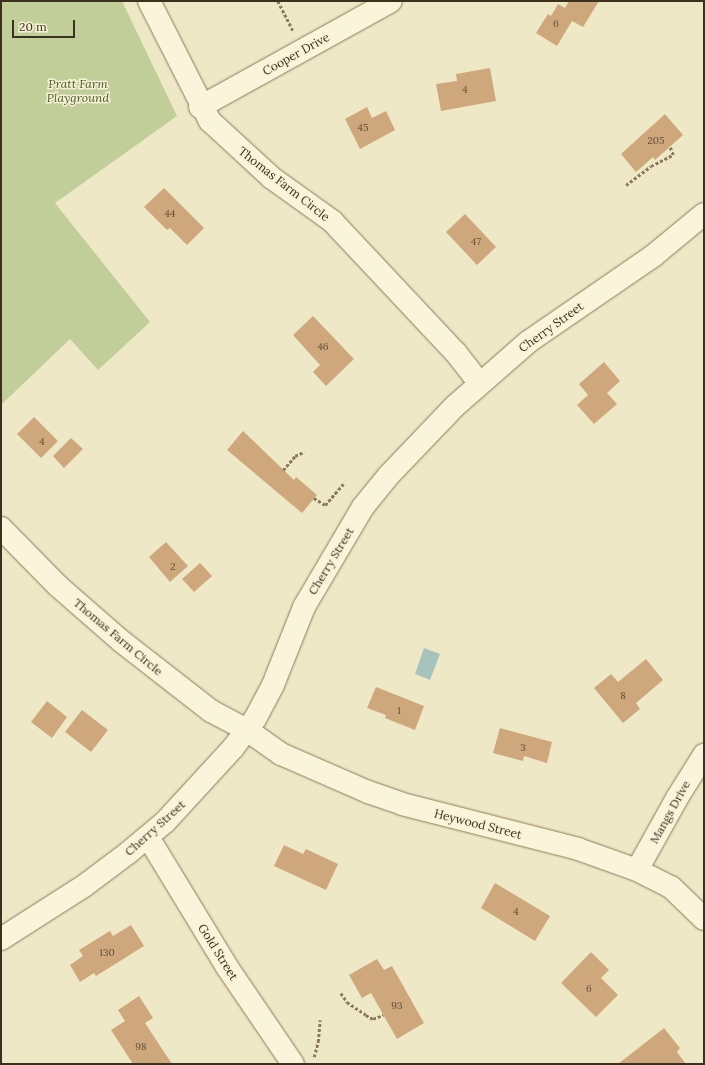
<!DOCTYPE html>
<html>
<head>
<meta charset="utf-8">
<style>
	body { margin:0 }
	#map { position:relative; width:705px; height:1065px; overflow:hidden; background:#efe8c7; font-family:Lora,serif }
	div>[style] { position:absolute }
	.green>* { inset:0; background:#c2ce9a }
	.water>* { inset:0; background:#a8c3be }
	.building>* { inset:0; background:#cea77c }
	.path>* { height:2.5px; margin-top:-1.25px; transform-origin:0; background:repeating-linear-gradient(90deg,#8c7a5b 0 3px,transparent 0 5px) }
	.roads { filter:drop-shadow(0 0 1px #8c7a5b) drop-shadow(0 0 1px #8c7a5b) }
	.minor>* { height:22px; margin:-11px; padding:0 11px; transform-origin:11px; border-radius:11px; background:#faf4da }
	span { translate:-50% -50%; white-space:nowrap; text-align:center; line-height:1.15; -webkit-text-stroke:3px #f7f1d6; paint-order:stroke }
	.number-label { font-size:10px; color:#604e36 }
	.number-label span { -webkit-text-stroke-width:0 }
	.street-label { font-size:12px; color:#3c301f }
	.park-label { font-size:12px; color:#465926; font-style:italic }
	.frame { position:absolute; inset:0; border:2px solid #3c301f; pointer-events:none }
	.scale { position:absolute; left:12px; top:20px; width:63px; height:18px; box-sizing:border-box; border:2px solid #3c301f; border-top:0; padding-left:5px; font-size:12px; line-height:14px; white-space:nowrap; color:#3c301f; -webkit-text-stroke:3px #f7f1d6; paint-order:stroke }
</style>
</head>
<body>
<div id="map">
	<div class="green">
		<div style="clip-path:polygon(1px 1px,122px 1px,177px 116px,55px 203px,150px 322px,98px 370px,70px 339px,1px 405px)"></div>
	</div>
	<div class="water">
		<div style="clip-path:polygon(424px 648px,440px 654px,430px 680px,415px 674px)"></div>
	</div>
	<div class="building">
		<div style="clip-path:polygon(569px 1px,599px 1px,583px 27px,572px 21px,557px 46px,536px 33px,548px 14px,551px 16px,558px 4px,565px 8px)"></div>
		<div style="clip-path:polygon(490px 68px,496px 101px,441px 111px,436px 84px,457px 81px,456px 74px)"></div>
		<div style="clip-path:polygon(367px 107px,372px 118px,386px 111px,395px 130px,360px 149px,345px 119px)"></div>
		<div style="clip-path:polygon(665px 114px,683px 135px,655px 160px,653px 157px,636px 172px,621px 154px)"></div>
		<div style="clip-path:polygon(164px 188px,204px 228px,187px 245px,170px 228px,167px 230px,144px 207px)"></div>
		<div style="clip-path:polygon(465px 214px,496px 247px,477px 265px,446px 232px)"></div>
		<div style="clip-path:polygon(313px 316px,354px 359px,326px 386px,313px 372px,320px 365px,293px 335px)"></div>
		<div style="clip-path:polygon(604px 362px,620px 381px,607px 393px,617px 404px,594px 424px,577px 405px,588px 395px,579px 384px)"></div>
		<div style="clip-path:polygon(34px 417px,58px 441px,41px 458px,17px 434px)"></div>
		<div style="clip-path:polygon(243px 431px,294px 480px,296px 477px,317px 495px,302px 513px,227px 450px)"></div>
		<div style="clip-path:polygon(71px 438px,83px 449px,64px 468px,53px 456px)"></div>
		<div style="clip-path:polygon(166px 542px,188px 566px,170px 582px,149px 557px)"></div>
		<div style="clip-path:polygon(200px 563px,212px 576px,194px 592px,182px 579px)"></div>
		<div style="clip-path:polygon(646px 659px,663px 680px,636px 703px,640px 709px,623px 723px,594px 688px,611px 674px,618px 682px)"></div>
		<div style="clip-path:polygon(376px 687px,424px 706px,415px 730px,385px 718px,386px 715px,367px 708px)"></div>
		<div style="clip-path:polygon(47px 701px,67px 717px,52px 738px,31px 722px)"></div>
		<div style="clip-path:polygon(82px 710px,108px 730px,91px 752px,65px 732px)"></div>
		<div style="clip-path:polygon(500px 728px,552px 742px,547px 763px,524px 756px,523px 761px,493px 753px)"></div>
		<div style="clip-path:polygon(284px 845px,303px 854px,306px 849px,338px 864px,326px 890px,274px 866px)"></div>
		<div style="clip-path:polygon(495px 883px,550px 916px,535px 941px,481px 908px)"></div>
		<div style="clip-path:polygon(131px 925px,144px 946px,96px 976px,94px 973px,80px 982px,70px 965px,83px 956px,79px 950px,110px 931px,113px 936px)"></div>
		<div style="clip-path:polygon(591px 952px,609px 970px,601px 978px,618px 995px,596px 1017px,561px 983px)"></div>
		<div style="clip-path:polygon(377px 959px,384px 970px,392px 966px,424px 1023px,397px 1039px,371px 993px,362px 998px,349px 975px)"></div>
		<div style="clip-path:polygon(139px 996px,153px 1018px,145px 1023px,172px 1064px,133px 1064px,111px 1030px,125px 1021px,118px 1010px)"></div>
		<div style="clip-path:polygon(664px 1028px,680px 1048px,677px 1052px,686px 1064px,618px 1064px)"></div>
	</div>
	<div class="path">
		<div style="left:278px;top:1px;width:34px;rotate:63deg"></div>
		<div style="left:626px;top:185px;width:31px;rotate:-37deg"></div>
		<div style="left:651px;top:166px;width:25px;rotate:-27deg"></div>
		<div style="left:673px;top:155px;width:9px;rotate:-111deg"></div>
		<div style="left:283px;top:470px;width:18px;rotate:-49deg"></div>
		<div style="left:295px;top:456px;width:10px;rotate:-24deg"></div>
		<div style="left:314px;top:498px;width:13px;rotate:32deg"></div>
		<div style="left:325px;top:505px;width:28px;rotate:-49deg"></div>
		<div style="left:341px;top:993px;width:11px;rotate:56deg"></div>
		<div style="left:347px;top:1002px;width:23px;rotate:34deg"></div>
		<div style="left:366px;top:1015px;width:8px;rotate:30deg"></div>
		<div style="left:373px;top:1019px;width:11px;rotate:-22deg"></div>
		<div style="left:314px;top:1057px;width:16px;rotate:-75deg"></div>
		<div style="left:318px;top:1042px;width:22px;rotate:-85deg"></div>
	</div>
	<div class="roads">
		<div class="minor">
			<div style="left:149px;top:1px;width:135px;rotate:63.1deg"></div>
			<div style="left:210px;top:121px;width:84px;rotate:42.6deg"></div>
			<div style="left:272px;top:178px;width:74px;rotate:35.6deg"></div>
			<div style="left:332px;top:221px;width:181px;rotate:46.8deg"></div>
			<div style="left:456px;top:353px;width:39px;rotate:52deg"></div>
			<div style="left:200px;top:107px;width:218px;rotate:-29deg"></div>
			<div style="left:1px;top:528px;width:81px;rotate:45.5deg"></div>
			<div style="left:58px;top:586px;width:84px;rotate:41.1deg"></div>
			<div style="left:121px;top:641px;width:114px;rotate:37.9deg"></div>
			<div style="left:211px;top:711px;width:41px;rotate:27.8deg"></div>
			<div style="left:247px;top:730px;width:42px;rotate:35.2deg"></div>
			<div style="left:281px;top:754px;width:95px;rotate:23.6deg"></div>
			<div style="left:368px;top:792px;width:36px;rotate:19deg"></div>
			<div style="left:402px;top:804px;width:182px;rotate:14.3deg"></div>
			<div style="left:578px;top:849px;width:63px;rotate:19.6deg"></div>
			<div style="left:637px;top:870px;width:38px;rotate:27deg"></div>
			<div style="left:671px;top:887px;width:46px;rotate:44.1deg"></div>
			<div style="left:148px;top:837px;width:152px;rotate:58.7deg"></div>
			<div style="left:227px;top:967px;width:117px;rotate:55.8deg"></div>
			<div style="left:637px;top:870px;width:82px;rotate:-60.9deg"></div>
			<div style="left:677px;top:798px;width:51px;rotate:-57.9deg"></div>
			<div style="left:1px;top:939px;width:98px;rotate:-32.6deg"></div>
			<div style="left:84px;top:886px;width:55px;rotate:-36.9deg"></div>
			<div style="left:128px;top:853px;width:48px;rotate:-40deg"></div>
			<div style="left:165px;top:822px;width:100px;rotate:-47.4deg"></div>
			<div style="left:233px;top:748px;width:36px;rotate:-53deg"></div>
			<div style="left:255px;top:719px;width:38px;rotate:-62deg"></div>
			<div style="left:273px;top:685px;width:84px;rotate:-68.3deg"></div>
			<div style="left:304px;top:607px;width:116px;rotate:-59.5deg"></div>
			<div style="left:363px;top:507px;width:41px;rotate:-50.9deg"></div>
			<div style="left:389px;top:475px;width:95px;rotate:-46.3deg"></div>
			<div style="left:455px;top:406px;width:97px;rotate:-41.2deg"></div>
			<div style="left:528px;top:342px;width:152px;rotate:-34.5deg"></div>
			<div style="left:653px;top:256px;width:66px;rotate:-39.5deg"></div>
		</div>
	</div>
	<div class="number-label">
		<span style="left:556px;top:24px">6</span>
		<span style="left:465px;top:90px">4</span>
		<span style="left:363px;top:128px">45</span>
		<span style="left:656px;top:141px">205</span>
		<span style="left:170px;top:214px">44</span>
		<span style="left:476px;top:242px">47</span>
		<span style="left:323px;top:347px">46</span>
		<span style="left:42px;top:442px">4</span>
		<span style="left:173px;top:567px">2</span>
		<span style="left:623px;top:696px">8</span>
		<span style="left:399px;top:711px">1</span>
		<span style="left:523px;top:748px">3</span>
		<span style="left:516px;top:912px">4</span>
		<span style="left:107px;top:953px">130</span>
		<span style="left:589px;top:989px">6</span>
		<span style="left:397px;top:1006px">93</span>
		<span style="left:141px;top:1047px">98</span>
	</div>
	<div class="street-label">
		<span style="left:296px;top:54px;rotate:-29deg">Cooper Drive</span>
		<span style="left:284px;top:184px;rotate:38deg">Thomas Farm Circle</span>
		<span style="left:551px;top:327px;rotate:-36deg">Cherry Street</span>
		<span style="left:331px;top:561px;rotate:-59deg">Cherry Street</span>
		<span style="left:118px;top:637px;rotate:40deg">Thomas Farm Circle</span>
		<span style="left:670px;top:812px;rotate:-61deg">Mangs Drive</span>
		<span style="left:478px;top:824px;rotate:14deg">Heywood Street</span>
		<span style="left:155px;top:828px;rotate:-42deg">Cherry Street</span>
		<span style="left:218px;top:952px;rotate:58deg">Gold Street</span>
	</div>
	<div class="park-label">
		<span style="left:78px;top:91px">Pratt Farm<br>Playground</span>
	</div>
	<div class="frame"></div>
	<div class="scale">20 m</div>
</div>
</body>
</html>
